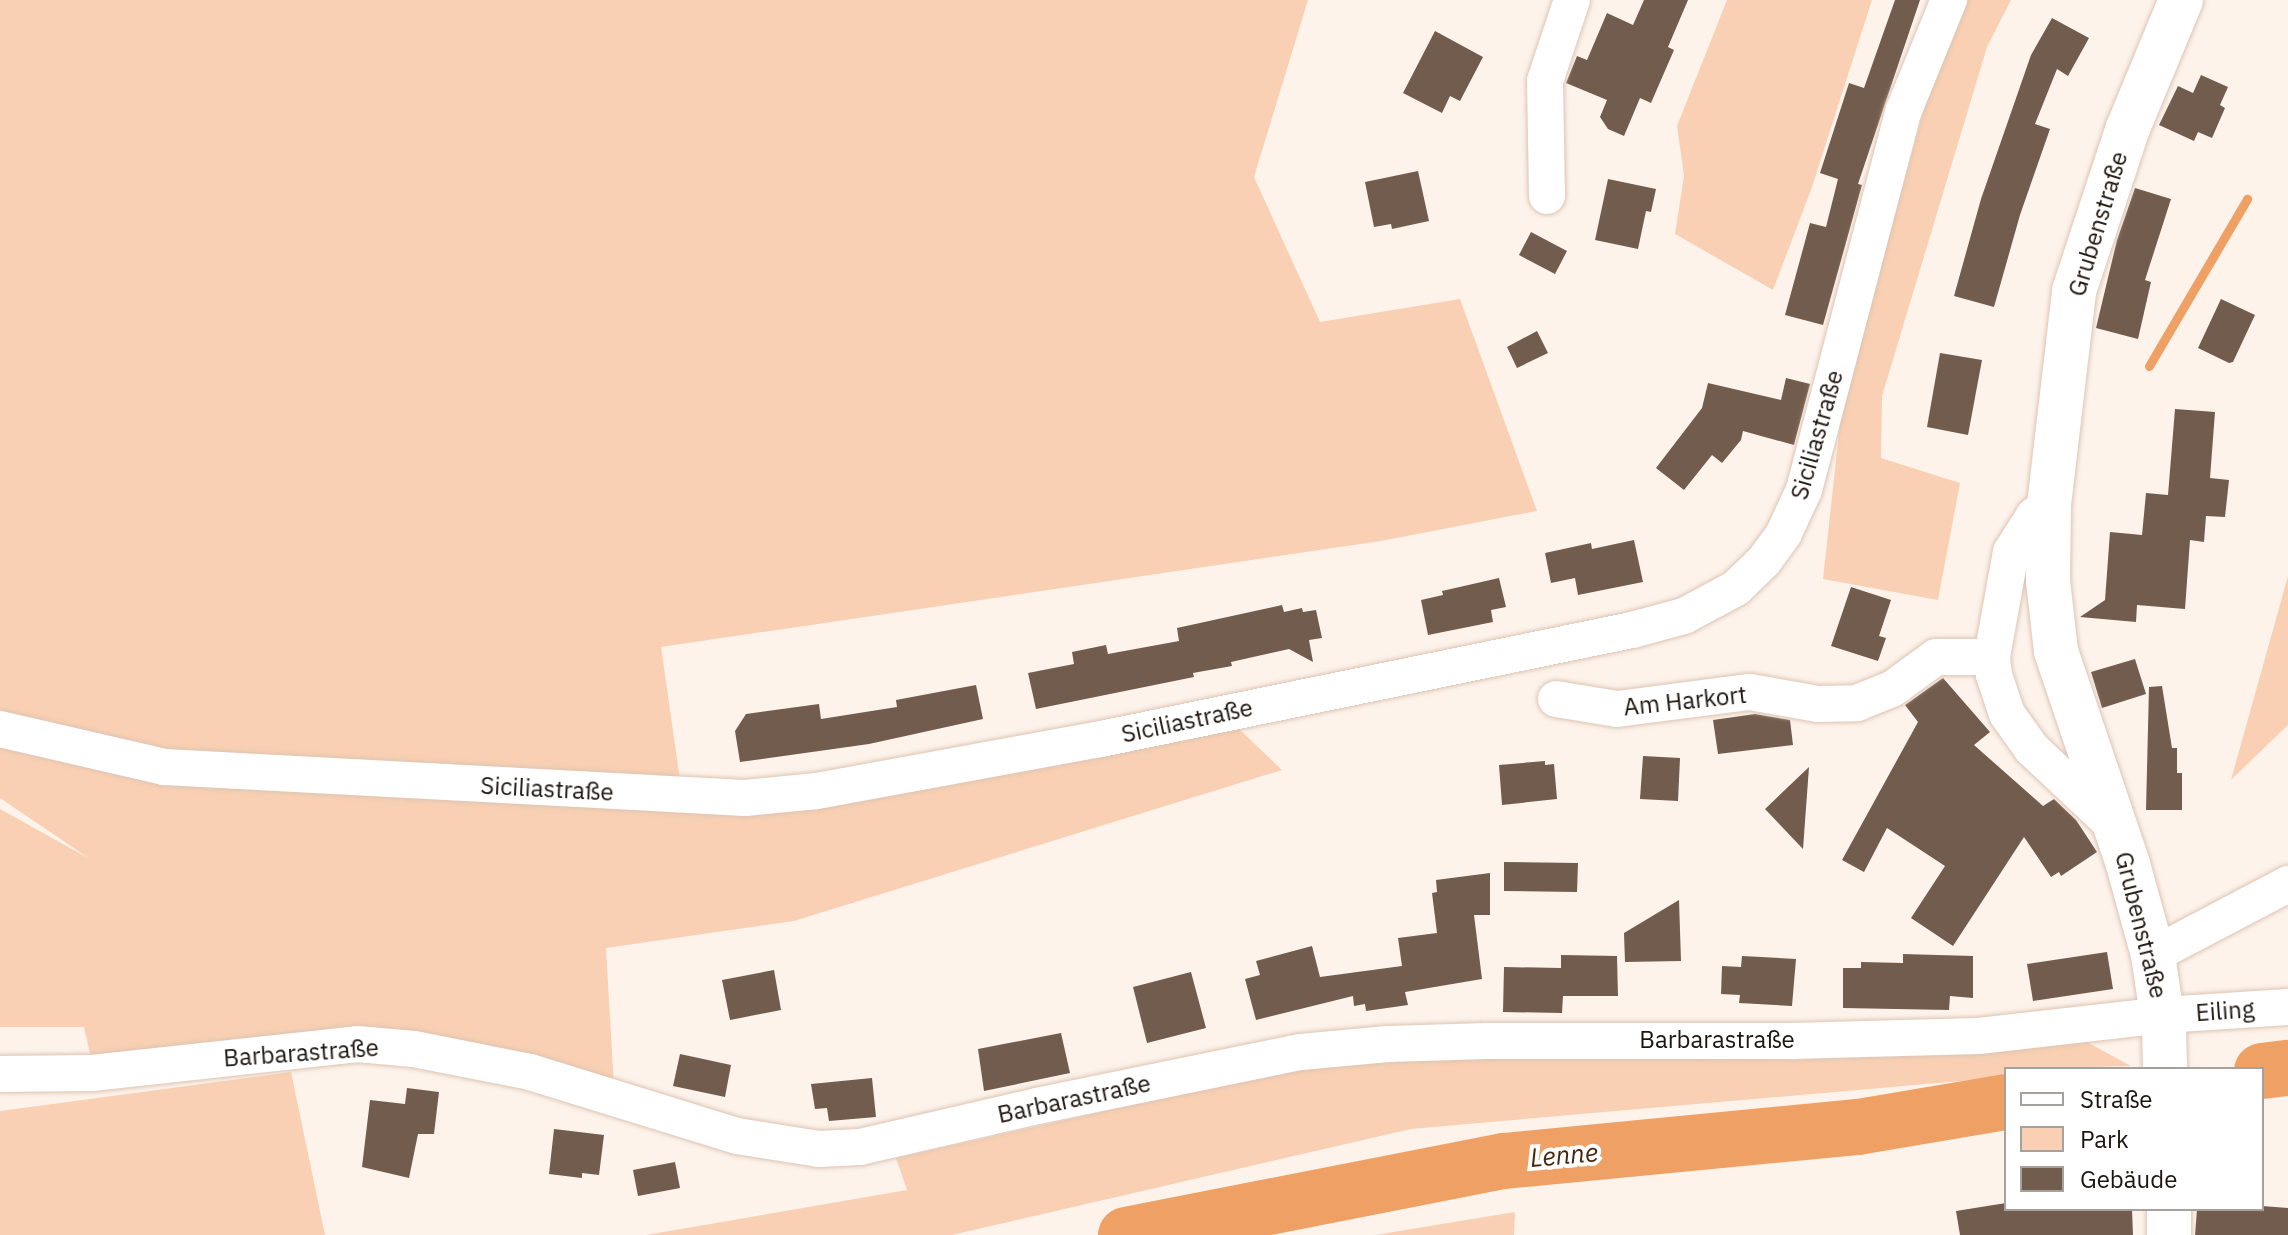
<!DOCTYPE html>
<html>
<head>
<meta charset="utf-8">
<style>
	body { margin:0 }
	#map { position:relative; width:2288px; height:1235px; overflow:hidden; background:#fdf3eb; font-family:"IBM Plex Sans",sans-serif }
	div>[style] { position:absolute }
	.green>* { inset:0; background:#f9d0b3 }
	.stream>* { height:9px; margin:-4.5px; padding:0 4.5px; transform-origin:4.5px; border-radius:4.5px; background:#efa165 }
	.river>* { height:56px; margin:-28px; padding:0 28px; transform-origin:28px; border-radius:28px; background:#efa165 }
	.building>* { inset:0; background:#725c4d }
	.roads { filter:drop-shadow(0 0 2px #ddc4b3) drop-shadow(0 0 2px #ddc4b3) }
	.minor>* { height:36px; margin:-18px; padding:0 18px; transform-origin:18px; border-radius:18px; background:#fff }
	.major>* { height:44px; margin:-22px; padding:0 22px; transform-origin:22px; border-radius:22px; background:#fff }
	span { translate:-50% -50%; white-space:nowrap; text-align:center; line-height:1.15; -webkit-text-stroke:8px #fff; paint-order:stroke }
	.street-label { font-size:24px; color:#1e150f }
	.water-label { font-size:26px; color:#47280e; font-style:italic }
	.legend { position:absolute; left:2004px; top:1067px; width:260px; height:144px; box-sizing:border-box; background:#fff; border:2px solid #a5a19f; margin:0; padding:10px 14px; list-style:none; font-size:24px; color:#1e150f }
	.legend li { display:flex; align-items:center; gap:16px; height:40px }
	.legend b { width:40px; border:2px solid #a5a19f }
</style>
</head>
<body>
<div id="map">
	<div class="green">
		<div style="clip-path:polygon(0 0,1308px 0,1254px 177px,1320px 322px,1460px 299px,1537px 511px,1381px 541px,661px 647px,684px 808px,1236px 726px,1282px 770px,794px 921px,606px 948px,614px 1086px,419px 1032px,93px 1067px,84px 1027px,0 1027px,0 809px,90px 859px,0 798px)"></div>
		<div style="clip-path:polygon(1727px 0,1872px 0,1811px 190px,1773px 290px,1675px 234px,1684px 176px,1677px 126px)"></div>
		<div style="clip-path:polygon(1967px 0,2011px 0,1987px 47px,1882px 396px,1881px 458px,1960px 483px,1938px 600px,1823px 579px,1842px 406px,1941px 48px)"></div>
		<div style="clip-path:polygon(2288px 576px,2288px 725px,2231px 780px)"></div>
		<div style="clip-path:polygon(2083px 1040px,2131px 1066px,2006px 1069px,2006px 1077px,1411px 1129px,952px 1235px,646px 1235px,907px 1190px,896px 1158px,1293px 1069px,1475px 1057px,1796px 1060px)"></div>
		<div style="clip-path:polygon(291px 1072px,325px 1235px,0 1235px,0 1111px)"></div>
		<div style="clip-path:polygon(1515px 1212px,1514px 1235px,1375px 1235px)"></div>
	</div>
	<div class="stream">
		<div style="left:2149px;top:366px;width:194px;rotate:-59.6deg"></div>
	</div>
	<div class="river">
		<div style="left:2262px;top:1071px;width:26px;rotate:-7deg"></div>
		<div style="left:1126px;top:1235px;width:385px;rotate:-11.1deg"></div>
		<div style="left:1504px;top:1161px;width:356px;rotate:-5.5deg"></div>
		<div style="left:1858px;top:1127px;width:150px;rotate:-9.6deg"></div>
	</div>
	<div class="building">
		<div style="clip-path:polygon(1644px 0,1688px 0,1668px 47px,1674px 50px,1651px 103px,1640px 98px,1624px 136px,1608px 129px,1600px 117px,1607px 100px,1566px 83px,1577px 56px,1587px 60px,1607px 13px,1633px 25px)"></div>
		<div style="clip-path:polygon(1895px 0,1920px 0,1858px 184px,1862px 185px,1823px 325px,1785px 315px,1810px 223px,1826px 227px,1838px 179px,1820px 173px,1849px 83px,1864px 88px)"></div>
		<div style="clip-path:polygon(2052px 18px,2089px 38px,2068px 76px,2057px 69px,2035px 124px,2050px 129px,2020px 215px,1994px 307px,1954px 296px,1981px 199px,2031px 55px)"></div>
		<div style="clip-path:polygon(1435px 31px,1483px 57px,1460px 101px,1450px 96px,1442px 113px,1403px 93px)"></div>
		<div style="clip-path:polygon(2201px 75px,2228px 87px,2220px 105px,2225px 108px,2212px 138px,2198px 132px,2194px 141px,2159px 125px,2178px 86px,2193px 93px)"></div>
		<div style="clip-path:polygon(1418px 171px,1429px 221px,1392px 229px,1391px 224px,1374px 227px,1365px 182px)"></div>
		<div style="clip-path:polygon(1608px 179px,1656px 189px,1651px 212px,1646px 211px,1638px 249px,1595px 240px)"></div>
		<div style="clip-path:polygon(2135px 188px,2171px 199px,2145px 280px,2151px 282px,2138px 339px,2096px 328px,2117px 240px)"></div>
		<div style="clip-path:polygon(1531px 232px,1567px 251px,1555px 274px,1519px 255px)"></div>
		<div style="clip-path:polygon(2221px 299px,2255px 315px,2233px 362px,2229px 363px,2198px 348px)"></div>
		<div style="clip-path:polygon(1537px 331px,1548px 353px,1517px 368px,1507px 347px)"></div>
		<div style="clip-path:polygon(1940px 353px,1982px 360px,1968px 435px,1927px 427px)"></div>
		<div style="clip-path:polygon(1786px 378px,1810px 384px,1794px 445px,1743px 431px,1741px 440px,1722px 463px,1712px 455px,1684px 490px,1656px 468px,1702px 408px,1708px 383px,1781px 400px)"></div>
		<div style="clip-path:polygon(2175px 409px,2215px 412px,2210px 478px,2229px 480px,2225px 517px,2206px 516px,2204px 542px,2190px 540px,2185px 609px,2137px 605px,2136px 622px,2080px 617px,2105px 600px,2110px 532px,2142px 535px,2146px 493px,2168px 495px)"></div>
		<div style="clip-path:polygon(1634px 540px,1643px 582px,1578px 595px,1575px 578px,1551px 583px,1545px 553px,1591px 543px,1592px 549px)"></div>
		<div style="clip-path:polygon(1499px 578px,1506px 607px,1491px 610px,1493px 622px,1428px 635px,1421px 600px,1443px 595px,1442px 591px)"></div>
		<div style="clip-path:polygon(1851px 587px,1891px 600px,1879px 636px,1886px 638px,1878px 661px,1831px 646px)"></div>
		<div style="clip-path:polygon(1282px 605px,1284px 612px,1302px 608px,1303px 612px,1316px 610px,1322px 638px,1309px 640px,1313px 662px,1289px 649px,1231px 662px,1232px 666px,1193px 673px,1194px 677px,1036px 709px,1028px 673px,1074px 664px,1072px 652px,1106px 645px,1108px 654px,1179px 641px,1177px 628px)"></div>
		<div style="clip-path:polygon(2135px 659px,2146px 694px,2102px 708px,2091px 672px)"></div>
		<div style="clip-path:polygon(1943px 678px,1990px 732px,1974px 745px,2043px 806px,2054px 799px,2076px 820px,2097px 852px,2061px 876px,2059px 872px,2051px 877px,2024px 837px,1953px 946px,1911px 918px,1945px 866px,1887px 828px,1864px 872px,1842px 860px,1918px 722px,1905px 705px)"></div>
		<div style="clip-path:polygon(976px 685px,983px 719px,869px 744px,740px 762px,735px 731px,746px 714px,819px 704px,821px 719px,897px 707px,896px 700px)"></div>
		<div style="clip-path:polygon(2162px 686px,2172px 748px,2177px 748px,2177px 773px,2182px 773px,2182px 810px,2146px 810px,2149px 687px)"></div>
		<div style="clip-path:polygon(1755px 714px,1790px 720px,1793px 745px,1718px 754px,1713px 720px)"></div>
		<div style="clip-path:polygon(1643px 756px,1680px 758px,1678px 801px,1640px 799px)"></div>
		<div style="clip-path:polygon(1545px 761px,1545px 765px,1554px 764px,1557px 799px,1502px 805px,1499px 765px)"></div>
		<div style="clip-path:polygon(1809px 767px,1803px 849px,1765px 809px)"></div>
		<div style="clip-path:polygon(1504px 862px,1578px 863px,1577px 892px,1504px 891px)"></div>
		<div style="clip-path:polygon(1490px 873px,1490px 915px,1474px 915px,1482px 979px,1405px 992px,1408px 1005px,1366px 1011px,1365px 1004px,1354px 1006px,1353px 996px,1256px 1020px,1245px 979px,1260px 975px,1256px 961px,1312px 946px,1320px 977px,1402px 966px,1398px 938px,1437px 933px,1432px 893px,1437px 892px,1436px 880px)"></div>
		<div style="clip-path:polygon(1679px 900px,1681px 961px,1625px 962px,1624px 933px)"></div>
		<div style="clip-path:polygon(2107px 952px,2113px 989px,2033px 1001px,2027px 964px)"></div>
		<div style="clip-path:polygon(1903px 954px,1973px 956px,1973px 998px,1950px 996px,1949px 1010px,1843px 1008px,1843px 968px,1861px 968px,1861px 962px,1903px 963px)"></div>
		<div style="clip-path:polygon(1561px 955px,1617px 956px,1618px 996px,1563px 996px,1562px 1013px,1503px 1012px,1504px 967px,1561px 968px)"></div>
		<div style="clip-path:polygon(1742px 956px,1796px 959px,1792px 1006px,1739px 1003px,1740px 995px,1721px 994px,1722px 966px,1741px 967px)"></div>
		<div style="clip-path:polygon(774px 970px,781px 1010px,730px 1020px,722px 980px)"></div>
		<div style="clip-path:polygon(1191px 972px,1206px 1028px,1147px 1043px,1133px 987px)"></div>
		<div style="clip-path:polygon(1061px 1033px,1070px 1073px,984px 1091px,978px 1049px)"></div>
		<div style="clip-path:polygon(680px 1054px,731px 1065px,725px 1097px,673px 1086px)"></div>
		<div style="clip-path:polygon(872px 1078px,876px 1117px,829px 1121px,827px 1108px,815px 1109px,811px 1084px)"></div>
		<div style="clip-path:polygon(407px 1088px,439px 1092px,434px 1134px,418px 1134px,409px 1178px,362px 1167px,370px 1100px,405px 1104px)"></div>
		<div style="clip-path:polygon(554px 1129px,604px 1135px,599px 1175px,582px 1173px,582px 1178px,549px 1174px)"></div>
		<div style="clip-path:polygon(675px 1162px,680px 1188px,638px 1196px,633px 1170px)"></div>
		<div style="clip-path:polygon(2006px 1203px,2006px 1209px,2132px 1209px,2133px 1235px,1960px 1235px,1956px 1211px)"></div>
		<div style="clip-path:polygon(2262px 1206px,2288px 1208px,2288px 1235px,2195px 1235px,2197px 1209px,2262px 1209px)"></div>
	</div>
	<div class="roads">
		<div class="minor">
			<div style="left:1547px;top:196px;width:115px;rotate:-91deg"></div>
			<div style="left:1545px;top:81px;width:85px;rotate:-71.6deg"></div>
			<div style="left:2049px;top:505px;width:19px;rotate:144deg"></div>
			<div style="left:2034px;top:516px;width:43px;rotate:122.6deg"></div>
			<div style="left:2011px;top:552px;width:107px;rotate:100.3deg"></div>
			<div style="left:1992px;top:657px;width:18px;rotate:84deg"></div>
			<div style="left:1994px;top:675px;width:41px;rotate:71.6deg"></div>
			<div style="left:2007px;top:714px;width:43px;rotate:54.5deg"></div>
			<div style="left:2032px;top:749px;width:115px;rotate:43.2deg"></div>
			<div style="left:1556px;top:699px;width:62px;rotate:9.3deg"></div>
			<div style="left:1617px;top:709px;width:134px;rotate:-7.3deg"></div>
			<div style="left:1750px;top:692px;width:69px;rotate:10deg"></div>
			<div style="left:1818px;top:704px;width:39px;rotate:-1deg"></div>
			<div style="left:1857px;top:703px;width:38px;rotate:-22deg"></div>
			<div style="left:1892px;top:689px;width:54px;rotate:-36deg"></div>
			<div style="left:1936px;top:657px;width:56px"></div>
			<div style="left:0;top:729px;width:168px;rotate:13deg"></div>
			<div style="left:164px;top:767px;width:582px;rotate:3.05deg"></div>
			<div style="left:745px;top:798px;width:72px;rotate:-5.6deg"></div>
			<div style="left:817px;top:791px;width:289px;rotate:-10.4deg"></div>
			<div style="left:1101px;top:739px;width:542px;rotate:-11.6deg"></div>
			<div style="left:1632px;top:630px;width:54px;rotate:-15.1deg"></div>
			<div style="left:1684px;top:616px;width:59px;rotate:-28.3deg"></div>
			<div style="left:1736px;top:588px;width:39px;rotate:-44deg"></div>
			<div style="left:1764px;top:561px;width:34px;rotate:-54deg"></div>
			<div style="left:1784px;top:533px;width:47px;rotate:-65.1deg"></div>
			<div style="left:1804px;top:490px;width:393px;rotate:-75.3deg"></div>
			<div style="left:1904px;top:110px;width:119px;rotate:-67.8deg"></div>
			<div style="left:2153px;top:955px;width:153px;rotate:-27.7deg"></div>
			<div style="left:0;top:1074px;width:92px;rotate:-0.6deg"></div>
			<div style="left:92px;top:1073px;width:267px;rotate:-6.2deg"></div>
			<div style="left:357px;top:1044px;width:57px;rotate:5deg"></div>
			<div style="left:414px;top:1049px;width:118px;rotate:11.2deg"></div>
			<div style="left:530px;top:1072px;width:217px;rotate:17.2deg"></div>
			<div style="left:737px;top:1136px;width:83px;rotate:9deg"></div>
			<div style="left:819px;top:1149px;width:41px;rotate:-2.8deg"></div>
			<div style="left:860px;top:1147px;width:182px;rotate:-13deg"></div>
			<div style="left:1037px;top:1106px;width:269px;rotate:-11.6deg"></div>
			<div style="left:1301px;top:1052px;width:87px;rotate:-5.3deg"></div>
			<div style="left:1388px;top:1044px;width:99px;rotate:-1.7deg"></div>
			<div style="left:1487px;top:1041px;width:303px"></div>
			<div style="left:1790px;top:1041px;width:189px;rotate:-1.5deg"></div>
			<div style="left:1979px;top:1036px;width:185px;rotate:-6.5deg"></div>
			<div style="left:2163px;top:1015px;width:125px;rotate:-3.7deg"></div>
		</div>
		<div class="major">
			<div style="left:2165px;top:1069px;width:41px;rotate:-91.4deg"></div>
			<div style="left:2164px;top:1028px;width:74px;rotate:-98.6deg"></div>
			<div style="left:2153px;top:955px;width:94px;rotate:-105.4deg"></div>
			<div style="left:2128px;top:864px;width:225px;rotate:-108.7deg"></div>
			<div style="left:2056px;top:651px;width:70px;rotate:-96.5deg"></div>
			<div style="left:2048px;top:581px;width:76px;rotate:-89.2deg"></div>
			<div style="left:2049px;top:505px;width:215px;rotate:-83.3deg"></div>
			<div style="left:2074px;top:291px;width:172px;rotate:-71.7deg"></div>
			<div style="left:2128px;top:128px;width:139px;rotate:-67.5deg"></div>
			<div style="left:2169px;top:1235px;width:26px;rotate:-90deg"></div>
		</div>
	</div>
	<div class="street-label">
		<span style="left:2098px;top:224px;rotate:-73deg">Grubenstraße</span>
		<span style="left:1817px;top:435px;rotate:-74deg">Siciliastraße</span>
		<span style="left:1685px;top:701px;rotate:-6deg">Am Harkort</span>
		<span style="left:1187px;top:721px;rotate:-12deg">Siciliastraße</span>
		<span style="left:547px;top:789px;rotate:3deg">Siciliastraße</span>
		<span style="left:2141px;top:925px;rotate:76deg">Grubenstraße</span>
		<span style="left:2225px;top:1011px;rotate:-4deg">Eiling</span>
		<span style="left:1717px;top:1040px">Barbarastraße</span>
		<span style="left:301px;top:1053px;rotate:-4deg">Barbarastraße</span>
		<span style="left:1074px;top:1099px;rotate:-12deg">Barbarastraße</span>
	</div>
	<div class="water-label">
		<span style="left:1564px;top:1155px;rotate:-5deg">Lenne</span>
	</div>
	<ul class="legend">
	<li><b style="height:10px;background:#fff"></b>Straße</li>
	<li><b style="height:22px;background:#f9d0b3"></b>Park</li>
	<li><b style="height:22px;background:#725c4d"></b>Gebäude</li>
	</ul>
</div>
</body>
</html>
